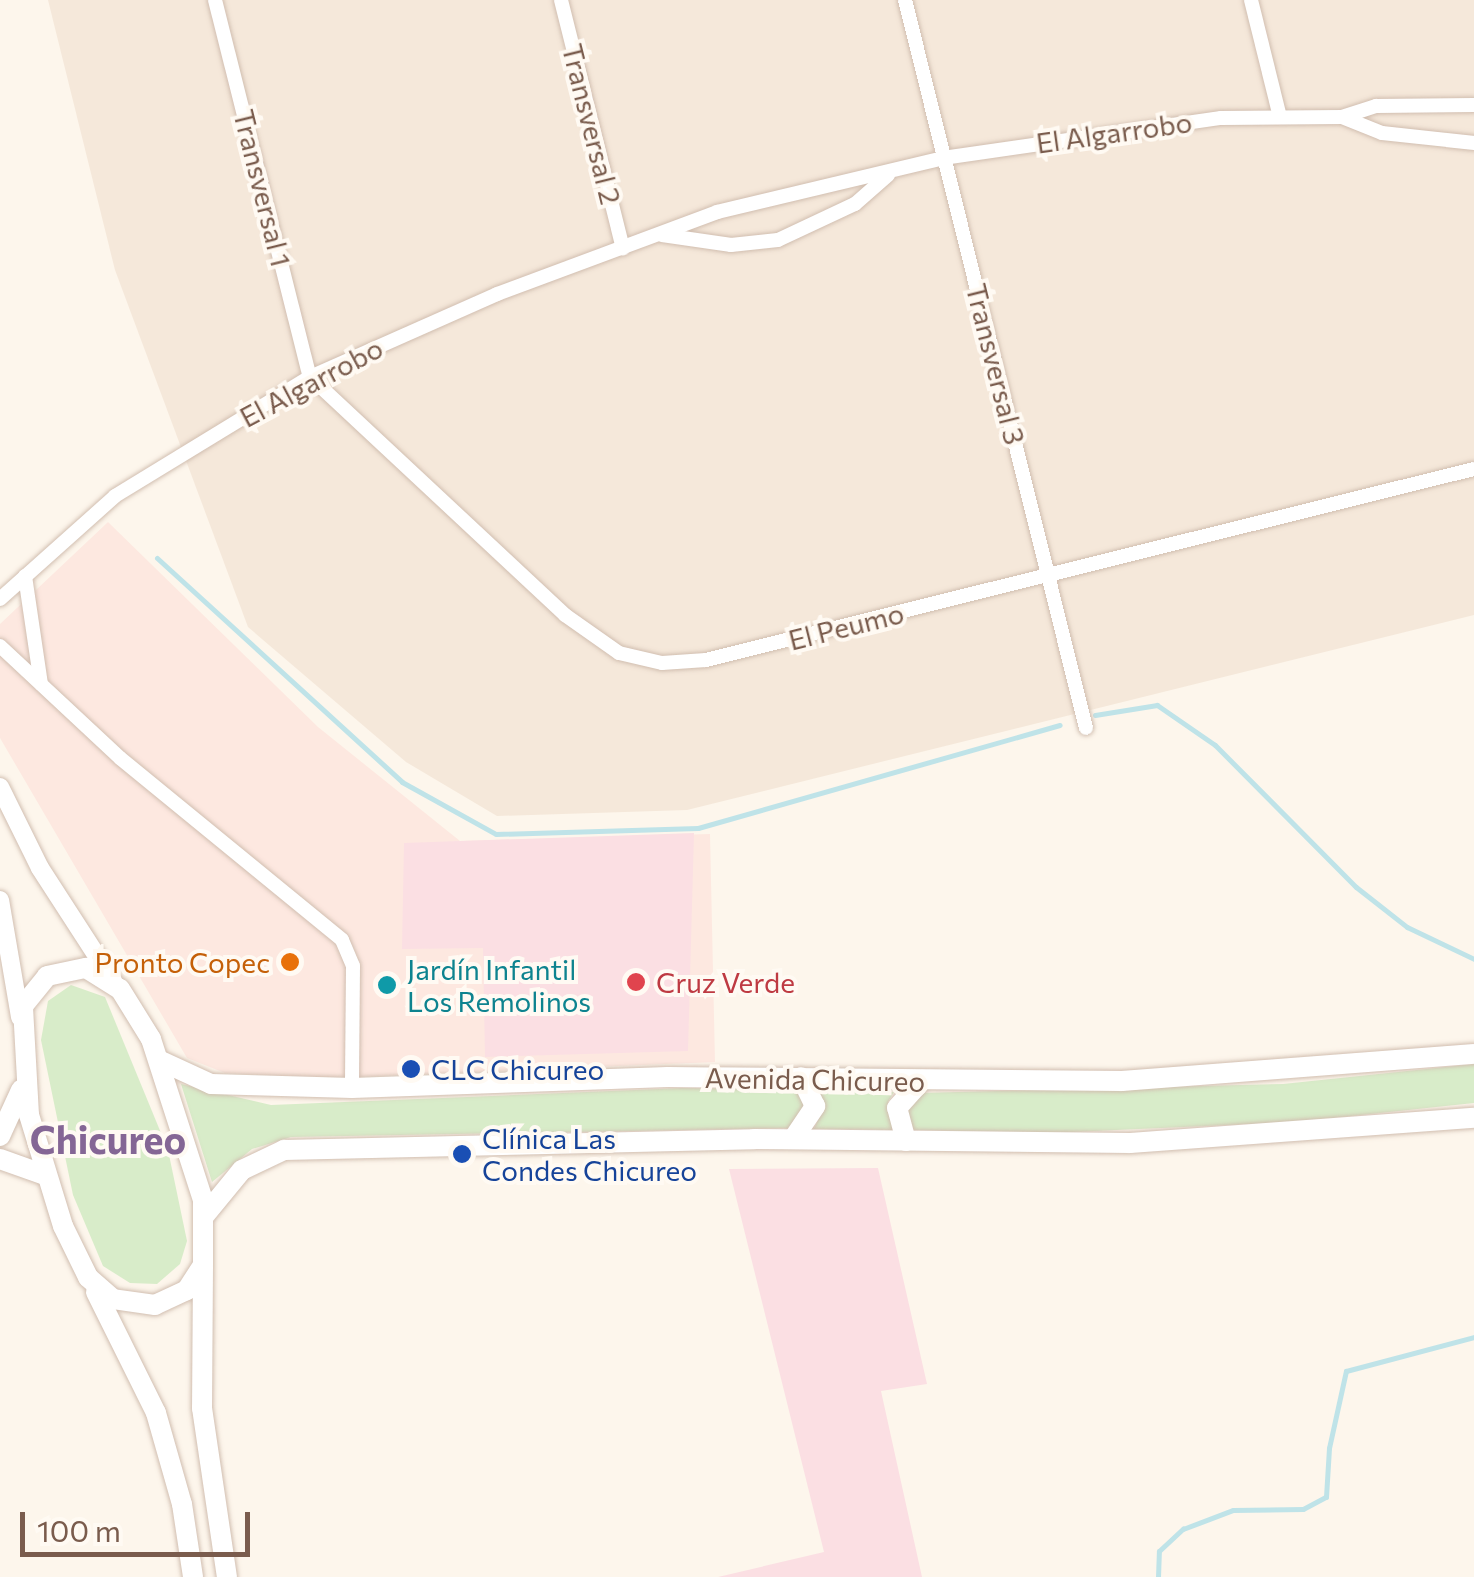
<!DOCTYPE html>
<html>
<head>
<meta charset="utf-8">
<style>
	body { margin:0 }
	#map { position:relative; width:1474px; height:1577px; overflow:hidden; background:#fdf6ec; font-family:Commissioner,sans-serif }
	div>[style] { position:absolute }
	.residential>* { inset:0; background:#f5e8da }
	.commercial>* { inset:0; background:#fde8e0 }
	.medical>* { inset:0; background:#fbdfe3 }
	.green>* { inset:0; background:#d8ecc9 }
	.stream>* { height:5px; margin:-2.5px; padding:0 2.5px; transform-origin:2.5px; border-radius:2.5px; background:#bfe3e8 }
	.roads { filter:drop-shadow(0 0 2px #d1beb0) drop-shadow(0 0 2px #d1beb0) }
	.minor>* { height:14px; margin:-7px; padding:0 7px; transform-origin:7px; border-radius:7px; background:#fff }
	.tertiary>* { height:18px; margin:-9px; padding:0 9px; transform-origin:9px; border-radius:9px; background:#fff }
	.secondary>* { height:20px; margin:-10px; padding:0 10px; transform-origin:10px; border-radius:10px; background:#fff }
	.dots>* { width:28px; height:28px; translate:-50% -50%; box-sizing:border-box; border:5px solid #fffaf3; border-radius:50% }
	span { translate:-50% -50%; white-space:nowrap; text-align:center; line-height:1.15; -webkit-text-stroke:8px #fffaf3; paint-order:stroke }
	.street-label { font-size:28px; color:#7a5c4d }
	.food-label { font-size:28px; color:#c56008 }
	.right { translate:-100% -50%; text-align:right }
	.culture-label { font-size:28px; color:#0d838f }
	.left { translate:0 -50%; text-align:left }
	.health-label { font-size:28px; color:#be3a42 }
	.transit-label { font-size:28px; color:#164399 }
	.district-label { font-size:38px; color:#846695; font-weight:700 }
	.scale { position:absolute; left:20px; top:1512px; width:230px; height:45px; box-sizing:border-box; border:5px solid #7a5c4d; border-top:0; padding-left:12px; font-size:30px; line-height:35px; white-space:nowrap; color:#7a5c4d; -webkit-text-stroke:8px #fffaf3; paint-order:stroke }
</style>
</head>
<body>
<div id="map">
	<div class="residential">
		<div style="clip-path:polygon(48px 0,1474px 0,1474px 615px,687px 810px,497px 816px,406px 762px,248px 627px,115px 270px)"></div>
	</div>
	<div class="commercial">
		<div style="clip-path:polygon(108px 522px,318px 727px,460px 841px,710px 834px,715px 1062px,329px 1078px,225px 1073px,187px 1058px,0 738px,0 624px)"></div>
	</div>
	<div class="medical">
		<div style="clip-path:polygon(694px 833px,688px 1051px,485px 1057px,483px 948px,402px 949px,404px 843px)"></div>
		<div style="clip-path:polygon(878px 1168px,927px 1384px,881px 1391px,922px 1577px,718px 1577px,824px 1552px,729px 1169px)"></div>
	</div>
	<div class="green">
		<div style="clip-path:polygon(71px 985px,105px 997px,168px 1150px,187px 1241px,180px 1264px,157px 1284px,130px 1283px,103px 1266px,73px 1195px,41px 1040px,48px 1001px)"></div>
		<div style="clip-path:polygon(1474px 1064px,1474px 1103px,1295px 1122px,1050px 1133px,915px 1130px,904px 1121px,904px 1106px,918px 1093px,1283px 1084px)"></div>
		<div style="clip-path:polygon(181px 1084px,271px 1105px,683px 1088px,800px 1090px,806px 1102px,795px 1128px,291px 1137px,252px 1149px,212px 1182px)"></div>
		<div style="clip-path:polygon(818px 1091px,894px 1092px,888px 1102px,893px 1130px,814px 1129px,824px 1106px)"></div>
	</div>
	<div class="stream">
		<div style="left:157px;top:558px;width:332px;rotate:42.4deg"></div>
		<div style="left:402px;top:782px;width:107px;rotate:29deg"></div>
		<div style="left:496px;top:834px;width:202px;rotate:-1.7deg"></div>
		<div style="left:698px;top:828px;width:376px;rotate:-15.9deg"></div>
		<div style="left:1095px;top:715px;width:63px;rotate:-9.2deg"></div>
		<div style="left:1157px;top:705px;width:70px;rotate:34.6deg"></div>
		<div style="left:1215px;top:745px;width:200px;rotate:45.2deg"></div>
		<div style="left:1356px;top:887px;width:65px;rotate:38.1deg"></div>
		<div style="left:1407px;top:927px;width:74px;rotate:25.5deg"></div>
		<div style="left:1158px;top:1577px;width:26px;rotate:-88deg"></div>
		<div style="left:1159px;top:1551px;width:33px;rotate:-43deg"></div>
		<div style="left:1183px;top:1529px;width:53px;rotate:-20.8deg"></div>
		<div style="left:1233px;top:1510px;width:70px;rotate:-0.8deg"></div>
		<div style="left:1303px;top:1509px;width:26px;rotate:-28deg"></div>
		<div style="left:1326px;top:1497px;width:49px;rotate:-86.5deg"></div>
		<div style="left:1329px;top:1448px;width:79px;rotate:-77.6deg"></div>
		<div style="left:1346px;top:1371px;width:132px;rotate:-14.9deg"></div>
	</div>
	<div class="roads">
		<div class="minor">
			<div style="left:215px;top:0;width:389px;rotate:75.9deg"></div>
			<div style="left:310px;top:377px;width:349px;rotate:43deg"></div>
			<div style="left:565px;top:615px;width:66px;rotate:35.1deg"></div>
			<div style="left:619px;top:653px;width:44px;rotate:13.1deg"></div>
			<div style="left:662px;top:663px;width:44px;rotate:-3.9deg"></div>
			<div style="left:706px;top:660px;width:791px;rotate:-13.97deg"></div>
			<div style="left:561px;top:0;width:256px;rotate:76deg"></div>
			<div style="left:905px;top:0;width:750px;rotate:76.04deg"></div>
			<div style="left:1251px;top:0;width:116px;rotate:76.1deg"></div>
			<div style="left:1342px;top:117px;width:36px;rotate:-18deg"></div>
			<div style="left:1376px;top:106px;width:98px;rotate:-0.6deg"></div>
			<div style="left:662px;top:235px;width:70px;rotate:8.2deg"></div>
			<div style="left:731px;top:245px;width:47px;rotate:-6.1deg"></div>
			<div style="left:778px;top:240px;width:85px;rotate:-25.1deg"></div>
			<div style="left:855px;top:204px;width:44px;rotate:-41.3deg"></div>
			<div style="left:25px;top:576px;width:109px;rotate:81.6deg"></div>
			<div style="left:0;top:599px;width:154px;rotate:-41.8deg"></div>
			<div style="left:115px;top:496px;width:228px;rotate:-31.4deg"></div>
			<div style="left:310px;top:377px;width:205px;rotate:-23.9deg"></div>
			<div style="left:497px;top:294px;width:235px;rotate:-20.4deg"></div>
			<div style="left:717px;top:212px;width:232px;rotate:-13.4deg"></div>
			<div style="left:943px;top:158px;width:281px;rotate:-8.2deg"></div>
			<div style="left:1221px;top:118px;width:121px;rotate:-0.5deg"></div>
			<div style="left:1342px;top:117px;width:43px;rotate:21.8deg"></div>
			<div style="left:1382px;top:133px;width:93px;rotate:6.2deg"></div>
			<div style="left:0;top:646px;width:164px;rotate:43deg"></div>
			<div style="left:120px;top:758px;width:287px;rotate:39.3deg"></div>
			<div style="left:342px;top:940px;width:28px;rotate:67deg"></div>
			<div style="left:353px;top:966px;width:122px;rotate:90.5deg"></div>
		</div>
		<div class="tertiary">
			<div style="left:0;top:787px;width:90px;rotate:63.7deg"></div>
			<div style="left:40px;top:868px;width:135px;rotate:57.1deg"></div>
			<div style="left:0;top:900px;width:119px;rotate:80.3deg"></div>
		</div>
		<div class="secondary">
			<div style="left:86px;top:968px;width:40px;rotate:32deg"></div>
			<div style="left:120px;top:989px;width:59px;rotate:58.2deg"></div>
			<div style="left:151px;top:1039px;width:169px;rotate:72.1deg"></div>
			<div style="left:203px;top:1200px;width:65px;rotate:90deg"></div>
			<div style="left:203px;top:1265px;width:30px;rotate:123deg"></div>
			<div style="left:187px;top:1290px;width:35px;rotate:155deg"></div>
			<div style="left:155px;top:1305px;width:42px;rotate:-171.9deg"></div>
			<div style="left:113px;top:1299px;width:33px;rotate:-139deg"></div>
			<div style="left:88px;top:1277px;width:57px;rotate:-116.1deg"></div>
			<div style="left:63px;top:1226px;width:116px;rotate:-107deg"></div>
			<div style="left:29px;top:1115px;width:109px;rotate:-93.2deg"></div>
			<div style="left:23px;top:1006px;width:38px;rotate:-51deg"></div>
			<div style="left:47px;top:976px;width:40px;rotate:-12deg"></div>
			<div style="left:161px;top:1061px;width:55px;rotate:24.7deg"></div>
			<div style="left:211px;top:1084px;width:141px;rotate:1.6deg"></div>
			<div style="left:352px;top:1088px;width:316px;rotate:-2deg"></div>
			<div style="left:668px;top:1077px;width:454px;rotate:0.5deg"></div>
			<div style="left:1122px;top:1081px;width:353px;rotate:-4.4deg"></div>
			<div style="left:0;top:1136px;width:51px;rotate:-65.5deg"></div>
			<div style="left:793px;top:1139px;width:40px;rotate:-56deg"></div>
			<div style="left:815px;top:1106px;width:32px;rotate:-116deg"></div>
			<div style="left:906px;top:1141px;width:34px;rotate:-105deg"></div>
			<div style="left:897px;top:1108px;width:38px;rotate:-48deg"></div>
			<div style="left:0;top:1159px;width:48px;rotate:19.6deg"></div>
			<div style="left:205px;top:1215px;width:58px;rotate:-50.6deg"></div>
			<div style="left:242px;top:1170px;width:47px;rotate:-25.5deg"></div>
			<div style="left:284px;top:1150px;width:470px;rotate:-1.3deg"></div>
			<div style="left:754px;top:1139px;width:376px;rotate:0.6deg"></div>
			<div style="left:1130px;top:1143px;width:345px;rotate:-4.2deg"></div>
			<div style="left:203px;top:1267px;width:141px;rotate:90.4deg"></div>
			<div style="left:202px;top:1408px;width:171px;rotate:81.6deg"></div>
			<div style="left:96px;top:1292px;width:135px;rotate:63.6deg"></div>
			<div style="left:156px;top:1413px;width:95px;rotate:74.1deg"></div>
			<div style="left:182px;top:1504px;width:74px;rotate:81.4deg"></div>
		</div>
	</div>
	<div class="dots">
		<div style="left:290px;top:962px;background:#e8710a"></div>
		<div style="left:636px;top:982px;background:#e0444e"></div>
		<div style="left:387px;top:985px;background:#0f9aa8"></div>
		<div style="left:411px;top:1069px;background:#1a4fb4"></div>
		<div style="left:462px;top:1154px;background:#1a4fb4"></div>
	</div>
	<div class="street-label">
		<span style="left:592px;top:124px;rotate:76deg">Transversal 2</span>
		<span style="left:1114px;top:132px;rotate:-8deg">El Algarrobo</span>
		<span style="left:263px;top:188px;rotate:76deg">Transversal 1</span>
		<span style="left:996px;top:364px;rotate:76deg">Transversal 3</span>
		<span style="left:311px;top:382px;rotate:-28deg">El Algarrobo</span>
		<span style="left:846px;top:626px;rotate:-14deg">El Peumo</span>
		<span style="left:815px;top:1079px;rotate:1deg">Avenida Chicureo</span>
	</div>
	<div class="food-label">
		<span class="right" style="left:270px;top:962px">Pronto Copec</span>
	</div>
	<div class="culture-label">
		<span class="left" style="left:407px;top:985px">Jardín Infantil<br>Los Remolinos</span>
	</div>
	<div class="health-label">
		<span class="left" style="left:656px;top:982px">Cruz Verde</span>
	</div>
	<div class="transit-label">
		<span class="left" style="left:431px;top:1069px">CLC Chicureo</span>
		<span class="left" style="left:482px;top:1154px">Clínica Las<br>Condes Chicureo</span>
	</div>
	<div class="district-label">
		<span style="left:108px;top:1139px">Chicureo</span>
	</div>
	<div class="scale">100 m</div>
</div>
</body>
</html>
